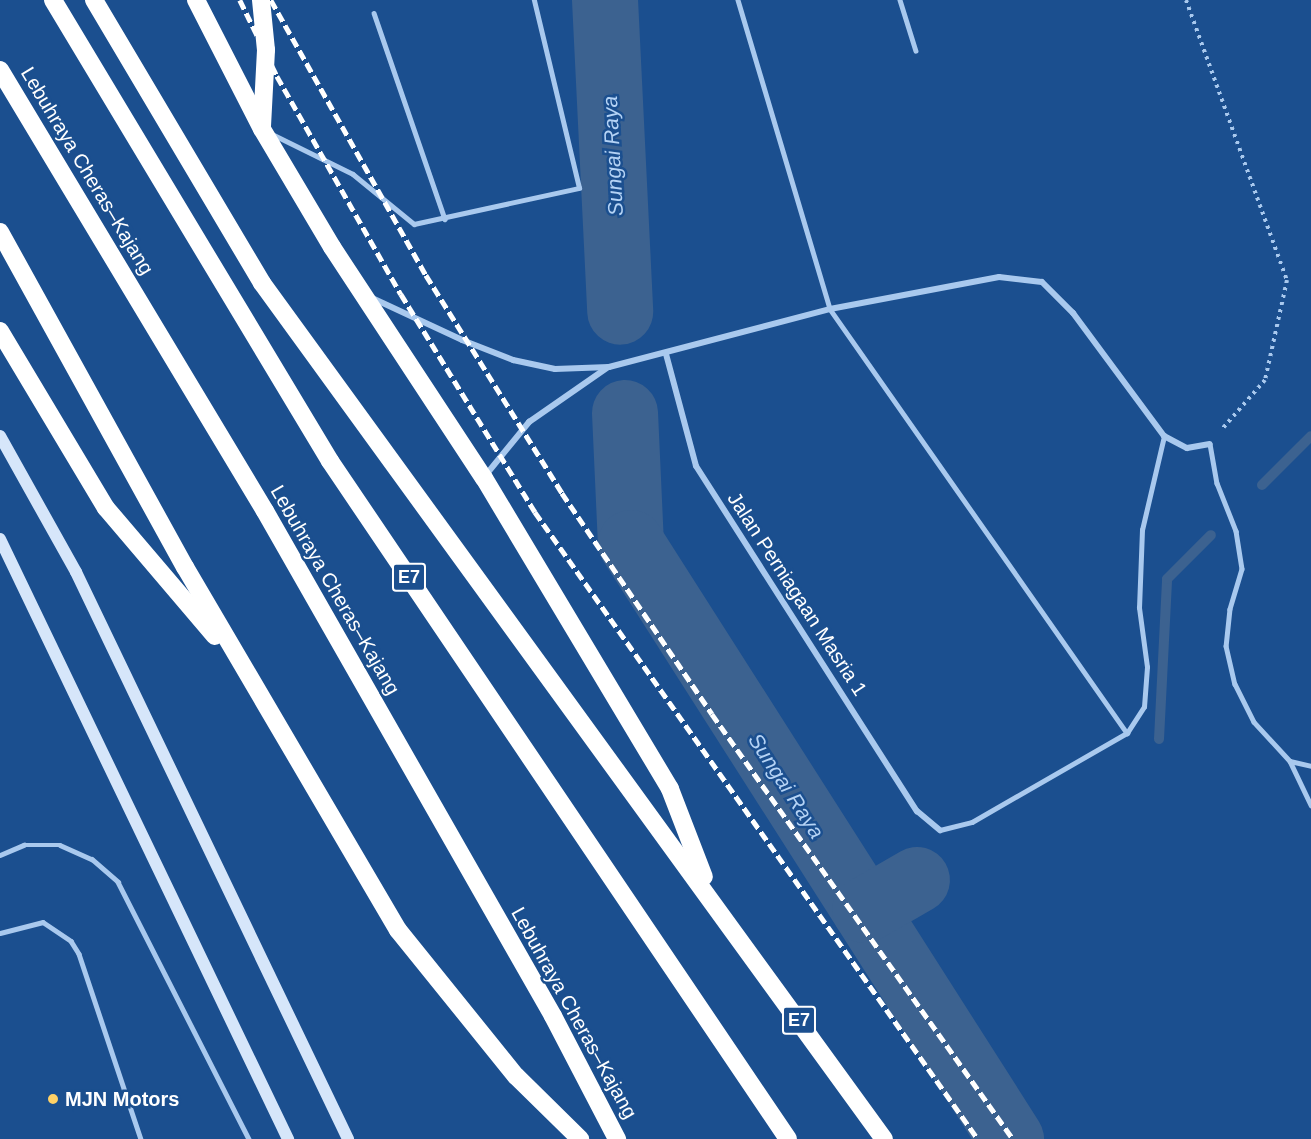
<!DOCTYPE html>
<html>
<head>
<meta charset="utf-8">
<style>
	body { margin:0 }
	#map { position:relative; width:1311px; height:1139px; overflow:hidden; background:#1b4f8f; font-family:Helvetica,sans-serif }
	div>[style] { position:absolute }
	.stream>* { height:10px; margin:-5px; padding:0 5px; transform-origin:5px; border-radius:5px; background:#3c6290 }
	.river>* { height:66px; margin:-33px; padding:0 33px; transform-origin:33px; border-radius:33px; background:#3c6290 }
	.path>* { height:4px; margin-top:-2px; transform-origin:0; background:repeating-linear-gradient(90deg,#a9c9ee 0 3px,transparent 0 7.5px) }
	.lane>* { height:4.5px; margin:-2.25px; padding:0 2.25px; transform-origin:2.25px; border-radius:2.25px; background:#a9c9ee }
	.street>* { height:6px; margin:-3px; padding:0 3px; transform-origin:3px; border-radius:3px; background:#a9c9ee }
	.secondary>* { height:12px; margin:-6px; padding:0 6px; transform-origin:6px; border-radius:6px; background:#d6e6fa }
	.highway>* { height:18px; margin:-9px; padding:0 9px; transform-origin:9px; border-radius:9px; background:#fff }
	.rail>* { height:4.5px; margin-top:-2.25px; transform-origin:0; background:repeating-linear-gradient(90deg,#fff 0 10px,transparent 0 14.5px) }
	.dots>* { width:16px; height:16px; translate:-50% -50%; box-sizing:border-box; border:3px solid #1b4f8f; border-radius:50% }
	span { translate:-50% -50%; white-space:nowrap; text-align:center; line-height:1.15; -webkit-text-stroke:5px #1b4f8f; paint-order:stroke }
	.shield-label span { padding:2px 4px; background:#1b4f8f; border:2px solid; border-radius:4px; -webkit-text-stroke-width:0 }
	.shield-label { font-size:18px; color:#fff; font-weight:700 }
	.street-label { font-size:20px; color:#fff }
	.poi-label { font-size:20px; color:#fff; font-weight:700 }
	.left { translate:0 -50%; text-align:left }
	.water-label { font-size:21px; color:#b5d3f5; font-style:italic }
</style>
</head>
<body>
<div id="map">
	<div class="stream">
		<div style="left:1262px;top:485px;width:69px;rotate:-45deg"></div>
		<div style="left:1159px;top:739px;width:160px;rotate:-87.1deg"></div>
		<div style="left:1167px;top:579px;width:62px;rotate:-45deg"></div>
	</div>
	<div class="river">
		<div style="left:605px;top:0;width:312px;rotate:87.2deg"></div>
		<div style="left:625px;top:413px;width:130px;rotate:87.4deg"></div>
		<div style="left:631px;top:543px;width:707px;rotate:57.48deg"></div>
		<div style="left:865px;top:910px;width:60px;rotate:-30deg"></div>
	</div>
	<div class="path">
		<div style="left:1186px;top:0;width:298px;rotate:70.2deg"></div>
		<div style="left:1287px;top:280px;width:102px;rotate:102.4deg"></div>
		<div style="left:1265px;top:380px;width:64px;rotate:131.2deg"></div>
	</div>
	<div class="lane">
		<div style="left:738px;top:0;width:322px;rotate:73.4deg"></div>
		<div style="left:830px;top:309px;width:518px;rotate:54.99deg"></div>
		<div style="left:900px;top:0;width:53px;rotate:72.6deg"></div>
		<div style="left:374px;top:13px;width:218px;rotate:71deg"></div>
		<div style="left:272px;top:134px;width:90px;rotate:26.3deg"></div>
		<div style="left:353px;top:174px;width:79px;rotate:39.3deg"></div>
		<div style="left:414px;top:224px;width:169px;rotate:-12.3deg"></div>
		<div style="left:579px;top:188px;width:193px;rotate:-103.5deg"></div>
		<div style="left:1210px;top:444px;width:40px;rotate:80deg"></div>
		<div style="left:1217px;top:483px;width:52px;rotate:68.4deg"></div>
		<div style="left:1236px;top:531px;width:38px;rotate:81deg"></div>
		<div style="left:1242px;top:569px;width:42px;rotate:106.7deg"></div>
		<div style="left:1230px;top:609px;width:37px;rotate:96deg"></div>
		<div style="left:1226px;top:646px;width:39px;rotate:77deg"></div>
		<div style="left:1235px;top:684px;width:42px;rotate:63.4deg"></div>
		<div style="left:1254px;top:722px;width:53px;rotate:47.3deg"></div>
		<div style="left:1290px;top:761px;width:22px;rotate:13deg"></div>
		<div style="left:1290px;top:761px;width:49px;rotate:64.5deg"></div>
		<div style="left:940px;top:830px;width:33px;rotate:-14deg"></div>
		<div style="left:972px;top:822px;width:179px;rotate:-29.9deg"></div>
		<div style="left:1127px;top:733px;width:31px;rotate:-57deg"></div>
		<div style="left:1144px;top:707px;width:40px;rotate:-85.7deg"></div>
		<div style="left:1147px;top:667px;width:60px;rotate:-97.7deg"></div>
		<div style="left:1139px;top:608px;width:78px;rotate:-87.8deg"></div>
		<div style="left:1142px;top:530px;width:97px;rotate:-76.8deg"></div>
		<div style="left:0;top:855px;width:26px;rotate:-23deg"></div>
		<div style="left:24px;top:845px;width:36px"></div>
		<div style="left:60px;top:845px;width:35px;rotate:24deg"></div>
		<div style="left:92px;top:859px;width:35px;rotate:41deg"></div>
		<div style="left:118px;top:882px;width:288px;rotate:63deg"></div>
		<div style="left:0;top:933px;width:44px;rotate:-14.3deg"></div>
		<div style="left:43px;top:922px;width:34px;rotate:34deg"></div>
		<div style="left:71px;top:941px;width:15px;rotate:58deg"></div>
		<div style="left:79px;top:954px;width:195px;rotate:71.5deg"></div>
	</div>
	<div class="street">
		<div style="left:372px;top:298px;width:99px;rotate:25deg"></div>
		<div style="left:462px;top:340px;width:55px;rotate:21.4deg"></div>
		<div style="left:513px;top:360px;width:43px;rotate:12.1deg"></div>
		<div style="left:555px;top:369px;width:54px;rotate:-2.1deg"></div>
		<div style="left:609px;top:367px;width:228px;rotate:-14.7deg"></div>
		<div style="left:830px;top:309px;width:172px;rotate:-10.7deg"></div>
		<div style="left:999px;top:277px;width:43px;rotate:6.6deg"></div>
		<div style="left:1042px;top:282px;width:44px;rotate:45deg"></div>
		<div style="left:1073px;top:313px;width:153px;rotate:53.5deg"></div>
		<div style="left:1164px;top:436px;width:26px;rotate:28deg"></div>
		<div style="left:1187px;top:448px;width:23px;rotate:-10deg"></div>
		<div style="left:666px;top:354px;width:116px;rotate:75deg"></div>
		<div style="left:696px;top:466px;width:410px;rotate:57.4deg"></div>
		<div style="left:917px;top:811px;width:30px;rotate:40deg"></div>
		<div style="left:485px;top:476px;width:70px;rotate:-50.8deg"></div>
		<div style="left:529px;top:422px;width:96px;rotate:-34.8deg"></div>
	</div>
	<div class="secondary">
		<div style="left:0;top:436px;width:156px;rotate:60.8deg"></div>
		<div style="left:76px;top:572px;width:629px;rotate:64.37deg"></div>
		<div style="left:0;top:539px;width:666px;rotate:64.36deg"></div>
	</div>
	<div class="highway">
		<div style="left:53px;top:0;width:538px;rotate:59deg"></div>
		<div style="left:330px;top:461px;width:818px;rotate:55.96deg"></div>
		<div style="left:94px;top:0;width:329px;rotate:59.3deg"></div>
		<div style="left:262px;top:283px;width:1058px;rotate:54deg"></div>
		<div style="left:196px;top:0;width:145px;rotate:62.9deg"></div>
		<div style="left:262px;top:129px;width:137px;rotate:59.3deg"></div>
		<div style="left:332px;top:247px;width:277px;rotate:56.7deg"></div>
		<div style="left:484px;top:478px;width:362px;rotate:59.1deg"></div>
		<div style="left:670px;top:789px;width:94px;rotate:68.9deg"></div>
		<div style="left:261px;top:0;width:50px;rotate:84.3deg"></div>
		<div style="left:266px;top:50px;width:77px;rotate:93deg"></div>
		<div style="left:0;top:70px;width:514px;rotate:59deg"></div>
		<div style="left:265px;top:511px;width:581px;rotate:60.3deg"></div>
		<div style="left:553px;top:1016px;width:139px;rotate:62.5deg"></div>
		<div style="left:0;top:232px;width:383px;rotate:61.1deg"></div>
		<div style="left:185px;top:567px;width:421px;rotate:59.6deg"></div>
		<div style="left:398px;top:930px;width:188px;rotate:51.1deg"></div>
		<div style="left:516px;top:1076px;width:90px;rotate:44.5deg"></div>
		<div style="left:0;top:331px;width:206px;rotate:59.1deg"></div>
		<div style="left:106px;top:508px;width:168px;rotate:49.6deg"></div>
	</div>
	<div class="rail">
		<div style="left:240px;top:0;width:85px;rotate:64deg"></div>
		<div style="left:277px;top:76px;width:251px;rotate:60.4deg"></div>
		<div style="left:401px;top:294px;width:256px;rotate:58.4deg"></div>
		<div style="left:535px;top:512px;width:768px;rotate:54.76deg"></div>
		<div style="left:271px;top:0;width:316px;rotate:60.6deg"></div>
		<div style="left:426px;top:275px;width:257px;rotate:58deg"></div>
		<div style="left:562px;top:493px;width:267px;rotate:55.8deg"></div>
		<div style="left:712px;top:714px;width:521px;rotate:54.69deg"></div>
	</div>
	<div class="dots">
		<div style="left:53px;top:1099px;background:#ffd166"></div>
	</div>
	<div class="shield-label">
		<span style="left:409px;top:577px">E7</span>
		<span style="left:799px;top:1020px">E7</span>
	</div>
	<div class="street-label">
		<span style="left:87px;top:171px;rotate:59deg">Lebuhraya Cheras–Kajang</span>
		<span style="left:335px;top:590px;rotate:60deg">Lebuhraya Cheras–Kajang</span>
		<span style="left:797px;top:594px;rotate:57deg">Jalan Perniagaan Masria 1</span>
		<span style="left:574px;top:1013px;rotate:61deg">Lebuhraya Cheras–Kajang</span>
	</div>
	<div class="poi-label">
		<span class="left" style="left:65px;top:1099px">MJN Motors</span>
	</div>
	<div class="water-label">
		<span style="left:613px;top:156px;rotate:-93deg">Sungai Raya</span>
		<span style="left:786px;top:786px;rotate:57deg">Sungai Raya</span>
	</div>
</div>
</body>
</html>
